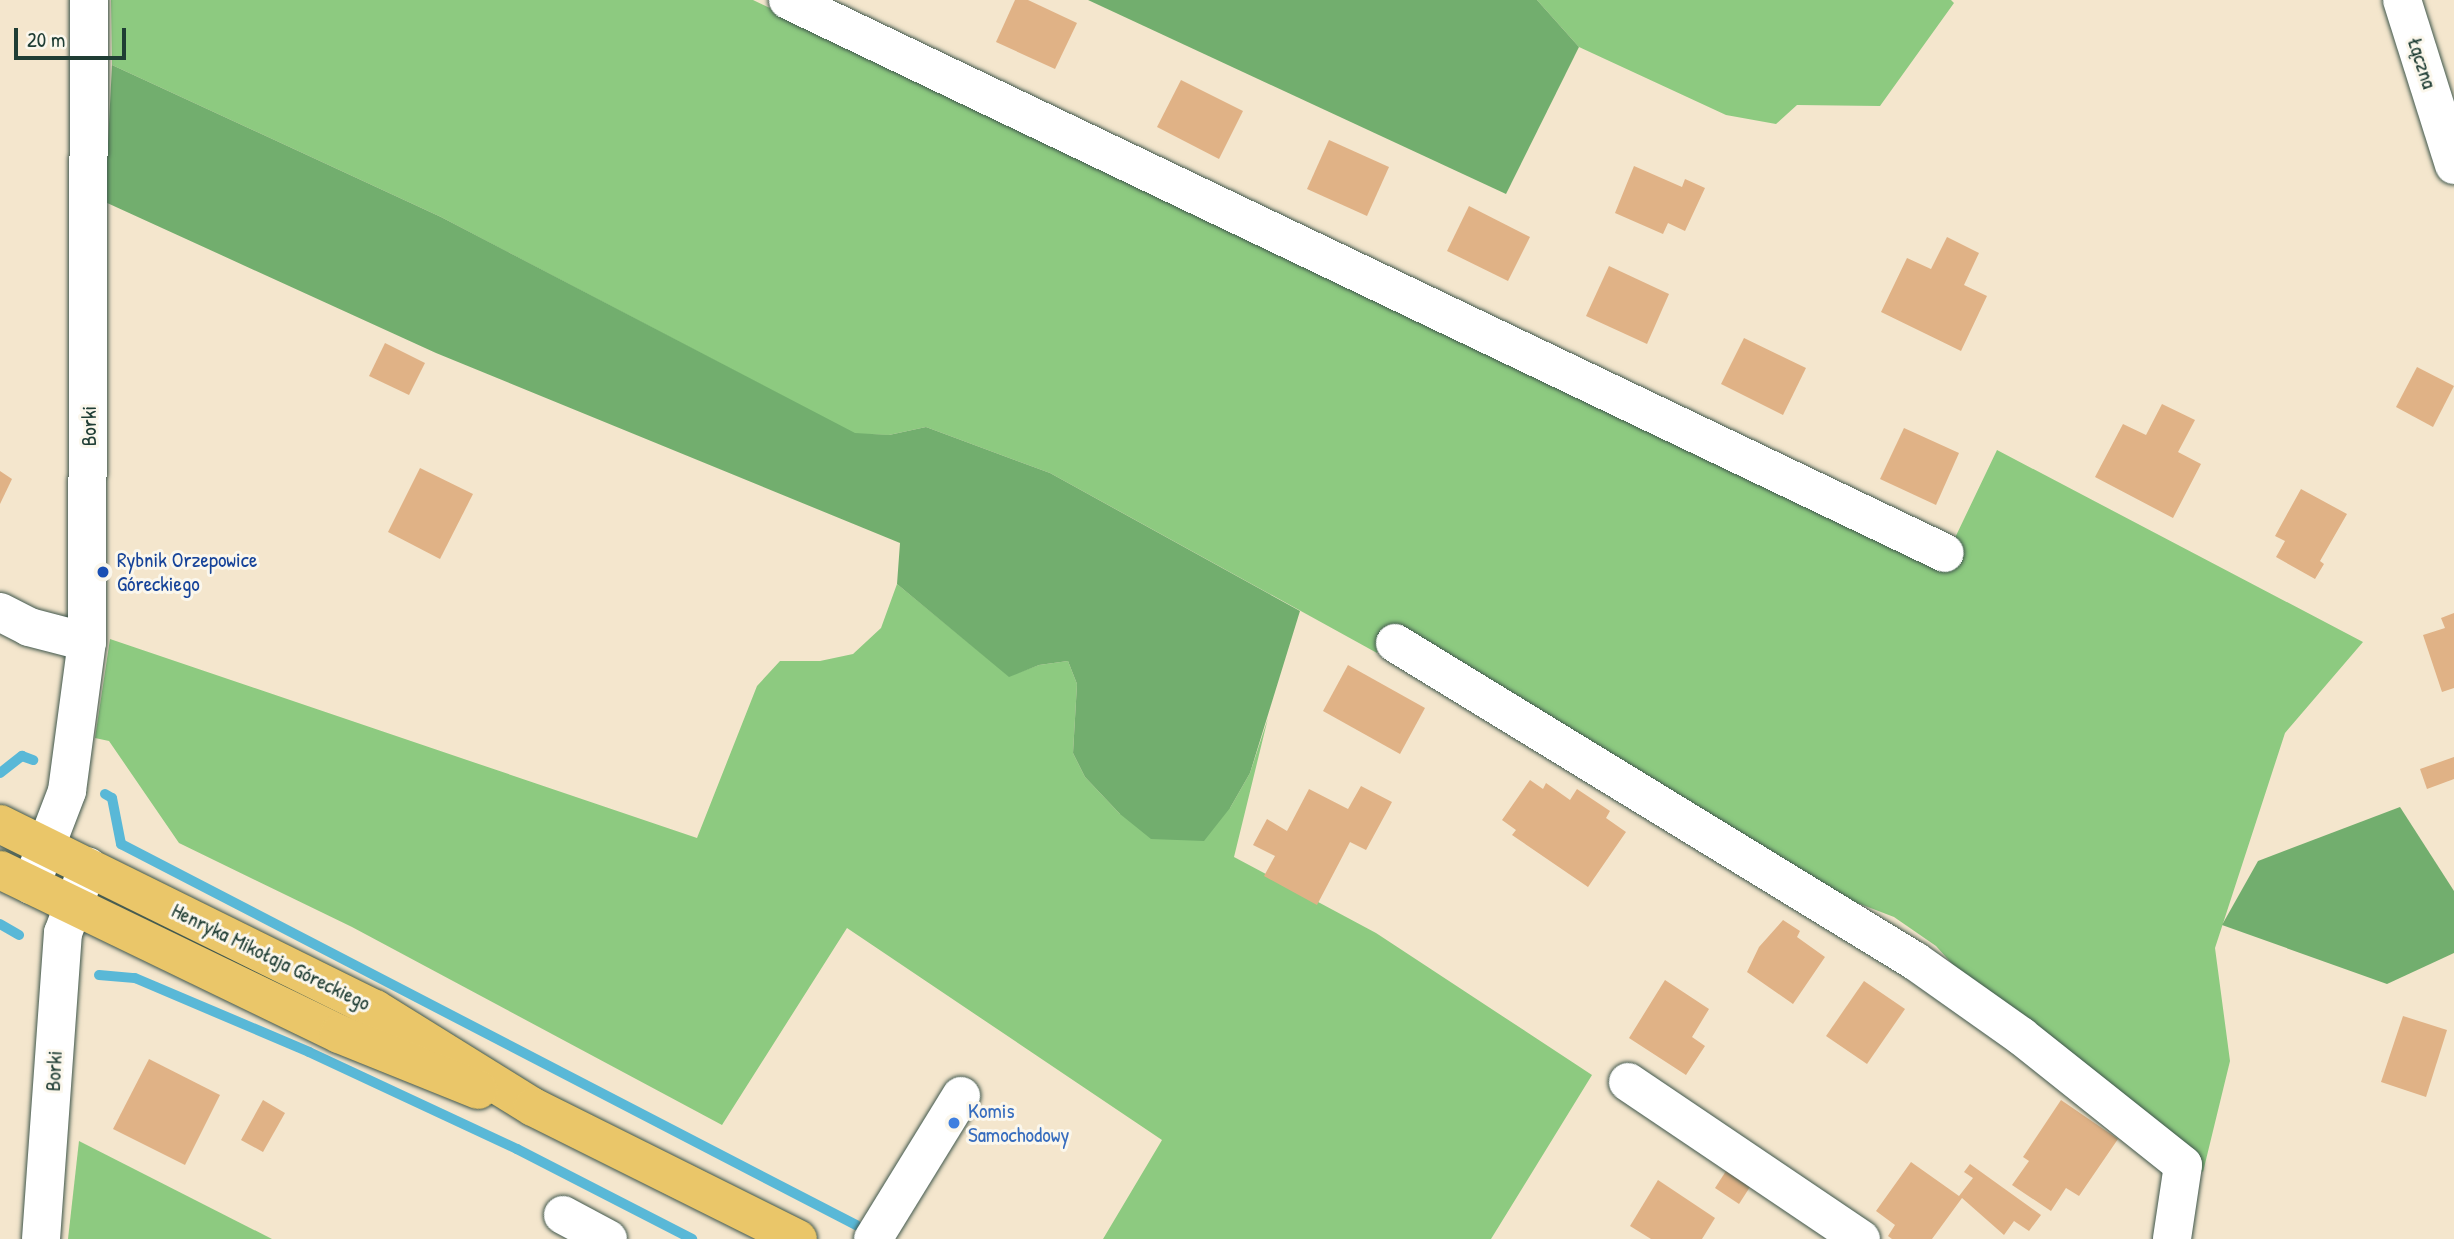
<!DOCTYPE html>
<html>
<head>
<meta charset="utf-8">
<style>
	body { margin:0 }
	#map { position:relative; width:2454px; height:1239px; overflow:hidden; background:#f4e6cd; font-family:"Patrick Hand",sans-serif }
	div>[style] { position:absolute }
	.green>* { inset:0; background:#8dca80 }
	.forest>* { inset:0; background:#72ae6e }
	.stream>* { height:10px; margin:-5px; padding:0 5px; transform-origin:5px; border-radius:5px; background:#59b8d7 }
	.building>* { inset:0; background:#e0b286 }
	.roads { filter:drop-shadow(0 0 2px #3f564b) drop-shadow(0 0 2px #3f564b) }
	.minor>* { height:38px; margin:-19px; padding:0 19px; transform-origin:19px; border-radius:19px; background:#fff }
	.major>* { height:38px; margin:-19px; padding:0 19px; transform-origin:19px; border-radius:19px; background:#eac669 }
	.dots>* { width:19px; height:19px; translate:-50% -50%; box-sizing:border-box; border:4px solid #fbf7ec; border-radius:50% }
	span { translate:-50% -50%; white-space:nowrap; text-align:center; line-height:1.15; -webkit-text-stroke:6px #fbf7ec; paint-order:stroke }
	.street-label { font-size:21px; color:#1f3d34 }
	.transit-label { font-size:21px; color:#164399 }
	.left { translate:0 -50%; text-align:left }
	.shop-label { font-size:21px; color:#366cbe }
	.scale { position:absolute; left:14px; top:28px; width:112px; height:32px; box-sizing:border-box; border:4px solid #1f3d34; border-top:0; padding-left:9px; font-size:21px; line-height:24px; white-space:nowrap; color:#1f3d34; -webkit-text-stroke:5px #fbf7ec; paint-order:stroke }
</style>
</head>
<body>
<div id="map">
	<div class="green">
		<div style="clip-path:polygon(111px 0,753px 0,1216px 221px,1953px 542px,1997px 450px,2363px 642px,2285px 733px,2215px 948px,2230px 1061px,2203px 1172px,1974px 988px,1936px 946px,1894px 917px,1808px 884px,1385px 633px,1377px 653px,1050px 473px,926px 427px,889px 435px,855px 434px,441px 217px,112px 65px)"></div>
		<div style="clip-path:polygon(1537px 0,1951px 0,1954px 3px,1880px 106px,1797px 105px,1776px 124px,1726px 115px,1579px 47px)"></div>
		<div style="clip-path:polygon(897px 584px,1009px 676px,1039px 665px,1068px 661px,1077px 684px,1073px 753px,1085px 777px,1120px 814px,1230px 808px,1250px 773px,1268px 718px,1234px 857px,1376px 933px,1592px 1075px,1491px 1239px,1103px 1239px,1162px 1140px,847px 928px,722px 1125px,352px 927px,179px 843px,109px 741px,95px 738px,110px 639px,697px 838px,757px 686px,780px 661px,820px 661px,853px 654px,881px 628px)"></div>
		<div style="clip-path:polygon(79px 1141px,272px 1239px,68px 1239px)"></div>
	</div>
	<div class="forest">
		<div style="clip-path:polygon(1088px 0,1537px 0,1579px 47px,1506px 194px)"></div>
		<div style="clip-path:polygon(112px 65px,441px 217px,855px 433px,889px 435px,926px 427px,1050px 473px,1300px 611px,1250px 773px,1230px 808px,1204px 841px,1151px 839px,1120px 814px,1085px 777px,1073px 753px,1077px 684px,1068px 661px,1039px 665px,1009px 677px,897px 584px,900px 543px,436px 353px,105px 202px)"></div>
		<div style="clip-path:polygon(2400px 807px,2454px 891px,2454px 953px,2387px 984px,2222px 925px,2258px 861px)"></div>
	</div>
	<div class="stream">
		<div style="left:0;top:773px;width:28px;rotate:-38deg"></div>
		<div style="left:22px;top:756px;width:12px;rotate:20deg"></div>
		<div style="left:105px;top:794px;width:8px;rotate:30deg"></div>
		<div style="left:112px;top:798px;width:47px;rotate:78.9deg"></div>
		<div style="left:121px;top:844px;width:828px;rotate:27.4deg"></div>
		<div style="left:0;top:924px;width:22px;rotate:30deg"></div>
		<div style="left:99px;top:975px;width:36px;rotate:5deg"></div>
		<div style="left:135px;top:978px;width:189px;rotate:23deg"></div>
		<div style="left:309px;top:1052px;width:230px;rotate:25deg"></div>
		<div style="left:517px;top:1149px;width:197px;rotate:27.2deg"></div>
	</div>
	<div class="building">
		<div style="clip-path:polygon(1015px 0,1028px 0,1077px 23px,1055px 69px,996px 42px)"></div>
		<div style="clip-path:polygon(1181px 80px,1243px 111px,1219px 159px,1157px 127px)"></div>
		<div style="clip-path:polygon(1329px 140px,1389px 167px,1367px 216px,1307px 189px)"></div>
		<div style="clip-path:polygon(1634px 166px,1682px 187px,1685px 179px,1705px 188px,1685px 231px,1668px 223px,1663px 234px,1615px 213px)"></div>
		<div style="clip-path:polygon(1469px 206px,1530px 237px,1508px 281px,1447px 251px)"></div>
		<div style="clip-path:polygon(1947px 237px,1979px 253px,1964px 285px,1987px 296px,1961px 351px,1881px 312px,1907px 258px,1931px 269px)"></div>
		<div style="clip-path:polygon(1609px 266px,1669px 294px,1647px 344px,1586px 316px)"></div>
		<div style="clip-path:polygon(1744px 338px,1806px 368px,1783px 415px,1721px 384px)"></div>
		<div style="clip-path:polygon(385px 343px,425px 363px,409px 395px,369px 376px)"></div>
		<div style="clip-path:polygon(2417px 367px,2454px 386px,2433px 427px,2396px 407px)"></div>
		<div style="clip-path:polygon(2162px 404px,2195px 420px,2178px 452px,2201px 464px,2173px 518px,2095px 477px,2123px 424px,2146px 435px)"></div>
		<div style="clip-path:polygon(1904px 428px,1959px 453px,1936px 505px,1880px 479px)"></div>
		<div style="clip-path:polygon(420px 468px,473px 494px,440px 559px,388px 532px)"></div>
		<div style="clip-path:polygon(0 471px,12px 479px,0 504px)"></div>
		<div style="clip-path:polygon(2301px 489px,2347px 514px,2320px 561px,2324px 564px,2315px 579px,2276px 557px,2285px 541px,2275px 536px)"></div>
		<div style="clip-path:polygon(2454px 613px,2454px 688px,2442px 692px,2423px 635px,2445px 628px,2441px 618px)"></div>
		<div style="clip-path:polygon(1348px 665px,1425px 708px,1400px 754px,1323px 711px)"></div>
		<div style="clip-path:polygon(2454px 757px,2454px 779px,2427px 789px,2420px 769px)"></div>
		<div style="clip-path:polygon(1530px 780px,1543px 789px,1546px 783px,1570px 800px,1577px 789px,1610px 811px,1606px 818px,1626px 832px,1588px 887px,1512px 835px,1516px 830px,1502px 820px)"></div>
		<div style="clip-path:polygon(1361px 786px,1392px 802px,1366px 850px,1350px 842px,1317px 905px,1264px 876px,1275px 856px,1253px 845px,1267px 819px,1287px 831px,1309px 789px,1348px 809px)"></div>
		<div style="clip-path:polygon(1783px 920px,1800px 931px,1797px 937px,1825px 957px,1793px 1004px,1747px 972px,1759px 947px)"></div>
		<div style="clip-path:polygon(1665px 980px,1709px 1009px,1692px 1037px,1705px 1046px,1686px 1075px,1629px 1038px)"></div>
		<div style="clip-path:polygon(1864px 981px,1905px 1009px,1867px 1064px,1826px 1036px)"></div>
		<div style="clip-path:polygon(2403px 1016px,2447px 1030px,2426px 1097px,2381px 1082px)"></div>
		<div style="clip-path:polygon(149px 1059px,220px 1095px,185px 1165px,113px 1129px)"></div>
		<div style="clip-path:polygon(263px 1100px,285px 1113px,263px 1152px,241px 1140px)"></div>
		<div style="clip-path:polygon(2061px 1100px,2118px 1139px,2079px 1196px,2066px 1188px,2051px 1211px,2012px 1185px,2029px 1161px,2023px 1157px)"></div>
		<div style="clip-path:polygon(1911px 1162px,1959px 1196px,1973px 1178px,1964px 1172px,1970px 1164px,2041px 1215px,2029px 1231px,2014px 1221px,2004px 1235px,1962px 1198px,1932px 1239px,1892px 1239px,1888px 1236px,1895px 1225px,1876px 1211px)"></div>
		<div style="clip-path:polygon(1726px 1171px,1757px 1176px,1739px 1204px,1715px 1188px)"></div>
		<div style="clip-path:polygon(1658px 1180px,1715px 1218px,1702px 1239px,1651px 1239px,1630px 1226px)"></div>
	</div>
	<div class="roads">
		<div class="minor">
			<div style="left:788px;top:0;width:1282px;rotate:25.55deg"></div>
			<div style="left:2402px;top:0;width:173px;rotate:72.5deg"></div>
			<div style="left:0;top:612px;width:33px;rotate:27deg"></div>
			<div style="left:29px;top:627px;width:60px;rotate:14.5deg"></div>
			<div style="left:1395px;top:643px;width:610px;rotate:31.45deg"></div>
			<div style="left:1915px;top:961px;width:130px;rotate:35.3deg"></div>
			<div style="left:2021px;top:1036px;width:207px;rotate:38.5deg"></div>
			<div style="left:2183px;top:1165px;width:75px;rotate:98.5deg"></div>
			<div style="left:31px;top:885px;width:101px;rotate:-69deg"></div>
			<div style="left:67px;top:791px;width:150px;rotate:-82.4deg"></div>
			<div style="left:87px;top:642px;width:642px;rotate:-89.82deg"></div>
			<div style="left:1628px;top:1082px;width:281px;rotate:34deg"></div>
			<div style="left:563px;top:1215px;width:51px;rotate:28.1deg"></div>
			<div style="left:41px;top:1239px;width:307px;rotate:-85.9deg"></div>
			<div style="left:63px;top:933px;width:71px;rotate:-69.3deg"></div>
			<div style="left:873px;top:1239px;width:168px;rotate:-58.4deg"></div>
		</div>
		<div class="major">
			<div style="left:0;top:824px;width:418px;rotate:26.3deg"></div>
			<div style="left:375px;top:1009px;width:186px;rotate:31.8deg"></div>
			<div style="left:533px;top:1107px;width:296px;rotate:26.5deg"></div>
			<div style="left:0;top:870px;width:377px;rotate:25.8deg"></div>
			<div style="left:339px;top:1034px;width:150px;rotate:21.9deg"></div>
		</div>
	</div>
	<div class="dots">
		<div style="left:103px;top:572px;background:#1a4fb4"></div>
		<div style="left:954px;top:1123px;background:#3f7fe0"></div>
	</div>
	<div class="street-label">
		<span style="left:2422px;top:63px;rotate:72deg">Łączna</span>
		<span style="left:89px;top:426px;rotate:-90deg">Borki</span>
		<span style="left:271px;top:957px;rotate:26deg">Henryka Mikołaja Góreckiego</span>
		<span style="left:54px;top:1071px;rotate:-87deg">Borki</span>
	</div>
	<div class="transit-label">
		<span class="left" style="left:117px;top:572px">Rybnik Orzepowice<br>Góreckiego</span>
	</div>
	<div class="shop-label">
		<span class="left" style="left:968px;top:1123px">Komis<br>Samochodowy</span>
	</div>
	<div class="scale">20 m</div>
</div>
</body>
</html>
